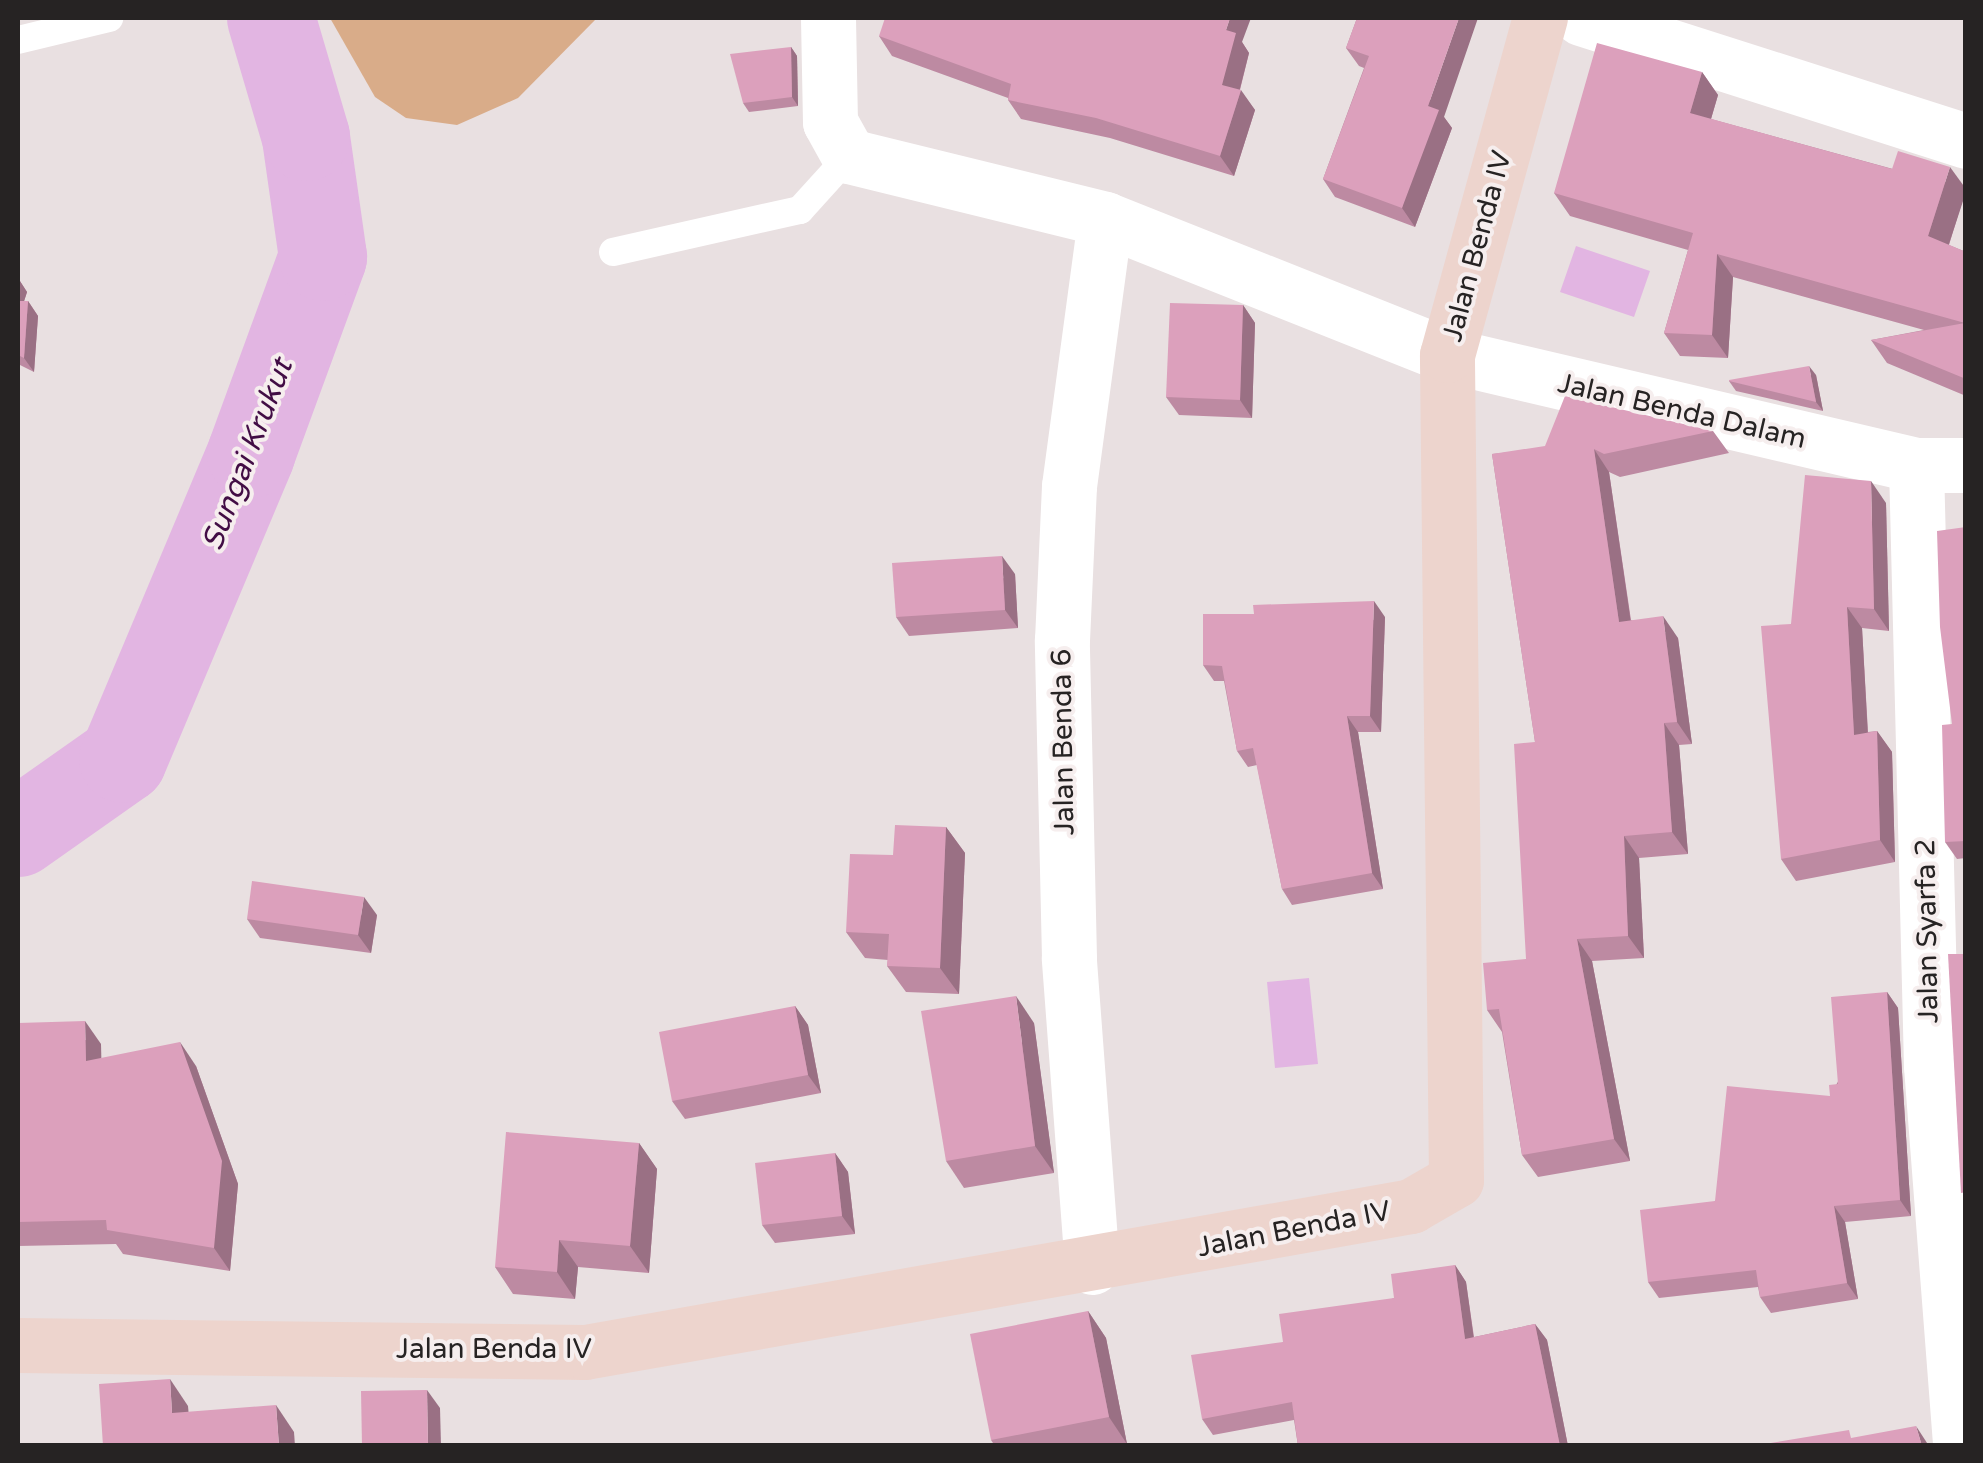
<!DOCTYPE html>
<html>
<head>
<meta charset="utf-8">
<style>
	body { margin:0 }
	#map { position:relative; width:1983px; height:1463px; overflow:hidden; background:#e9e0e1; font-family:"Varela Round",sans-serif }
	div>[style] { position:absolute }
	.green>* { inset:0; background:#d9ac89 }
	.water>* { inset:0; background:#e2b5e2 }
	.river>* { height:88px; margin:-44px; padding:0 44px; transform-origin:44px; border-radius:44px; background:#e2b5e2 }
	.lane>* { height:28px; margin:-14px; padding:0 14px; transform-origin:14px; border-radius:14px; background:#fff }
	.street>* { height:55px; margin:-27.5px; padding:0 27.5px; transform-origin:27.5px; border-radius:27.5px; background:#fff }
	.secondary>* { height:55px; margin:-27.5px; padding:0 27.5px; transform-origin:27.5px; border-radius:27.5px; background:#edd4cd }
	.wall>* { inset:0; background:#bd8aa2 }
	.shaded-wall>* { inset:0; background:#9a7084 }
	.building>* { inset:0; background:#dca0bc }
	span { translate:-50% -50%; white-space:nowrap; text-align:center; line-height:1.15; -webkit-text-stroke:8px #f6eeee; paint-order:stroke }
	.street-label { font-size:28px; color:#262323 }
	.water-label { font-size:30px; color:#420d45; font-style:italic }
	.frame { position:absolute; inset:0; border:20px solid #262323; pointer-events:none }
</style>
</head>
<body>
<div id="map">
	<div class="green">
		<div style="clip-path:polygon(330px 18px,597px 18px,518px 98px,457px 125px,406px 118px,375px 97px)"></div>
	</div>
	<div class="water">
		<div style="clip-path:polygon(1576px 246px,1650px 271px,1634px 317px,1560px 292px)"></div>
		<div style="clip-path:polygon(1309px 978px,1318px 1064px,1275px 1068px,1267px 982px)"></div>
	</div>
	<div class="river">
		<div style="left:18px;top:833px;width:128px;rotate:-35.2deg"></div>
		<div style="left:123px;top:759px;width:331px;rotate:-67.2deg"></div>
		<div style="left:251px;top:454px;width:210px;rotate:-69.9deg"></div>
		<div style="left:323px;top:257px;width:121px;rotate:-98.1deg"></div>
		<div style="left:306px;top:137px;width:124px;rotate:-106.4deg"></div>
	</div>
	<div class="lane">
		<div style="left:18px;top:40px;width:94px;rotate:-13.6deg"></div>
		<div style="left:613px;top:252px;width:192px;rotate:-12.7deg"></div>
		<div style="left:800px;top:210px;width:73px;rotate:-47.8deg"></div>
	</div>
	<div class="street">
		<div style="left:828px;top:18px;width:104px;rotate:88.9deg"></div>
		<div style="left:830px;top:122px;width:39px;rotate:61deg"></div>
		<div style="left:849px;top:156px;width:264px;rotate:13.8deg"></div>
		<div style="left:1105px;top:219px;width:368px;rotate:21.7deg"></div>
		<div style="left:1447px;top:355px;width:482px;rotate:13.2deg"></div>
		<div style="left:1916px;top:465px;width:50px"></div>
		<div style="left:1581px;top:18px;width:404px;rotate:17.7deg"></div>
		<div style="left:1916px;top:465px;width:601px;rotate:88.57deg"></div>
		<div style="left:1931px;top:1066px;width:381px;rotate:85.6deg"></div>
		<div style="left:1092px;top:1267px;width:310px;rotate:-94.3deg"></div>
		<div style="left:1069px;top:958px;width:318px;rotate:-91.3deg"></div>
		<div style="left:1062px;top:640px;width:154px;rotate:-87.4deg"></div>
		<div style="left:1069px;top:486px;width:269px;rotate:-82.3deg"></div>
	</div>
	<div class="secondary">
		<div style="left:18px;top:1345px;width:567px;rotate:0.71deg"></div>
		<div style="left:585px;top:1352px;width:839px;rotate:-10.02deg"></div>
		<div style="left:1411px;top:1206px;width:52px;rotate:-30deg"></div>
		<div style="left:1456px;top:1180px;width:825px;rotate:-90.63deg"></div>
		<div style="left:1447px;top:355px;width:350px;rotate:-74.6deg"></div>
	</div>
	<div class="wall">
		<div style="clip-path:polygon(1357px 18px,1444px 117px,1452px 128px,1415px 227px,1335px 197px,1323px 179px,1364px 68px,1359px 66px,1346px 48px)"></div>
		<div style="clip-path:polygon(879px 36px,1242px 42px,1249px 53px,1240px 90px,1255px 110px,1234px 176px,1110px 138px,1021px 119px,1008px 100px,1008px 98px,892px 56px)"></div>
		<div style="clip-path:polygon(791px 47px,797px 56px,798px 106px,749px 112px,743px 103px)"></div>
		<div style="clip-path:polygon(1702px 72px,1718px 95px,1711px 119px,1966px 189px,1949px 245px,1966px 252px,1966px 396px,1887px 363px,1871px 340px,1924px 330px,1733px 277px,1728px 358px,1680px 356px,1664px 333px,1688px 250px,1570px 216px,1554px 193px)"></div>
		<div style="clip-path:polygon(18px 278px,27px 292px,24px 301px,28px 301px,38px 316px,34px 372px,18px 364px)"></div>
		<div style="clip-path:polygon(1243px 305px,1255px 323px,1252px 418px,1179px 415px,1166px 397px)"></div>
		<div style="clip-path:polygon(1816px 375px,1823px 411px,1736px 391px,1729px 381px)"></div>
		<div style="clip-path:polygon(1713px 431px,1729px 453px,1620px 477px,1609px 472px,1631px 620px,1678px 638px,1692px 744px,1679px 745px,1688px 854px,1639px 858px,1644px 958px,1592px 961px,1630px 1161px,1538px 1177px,1522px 1155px,1502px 1032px,1487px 1010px,1526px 959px,1535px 742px,1492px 454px)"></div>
		<div style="clip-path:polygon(1886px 503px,1889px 631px,1862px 628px,1868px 732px,1877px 731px,1892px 752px,1895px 862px,1796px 881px,1781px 859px,1791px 624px)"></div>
		<div style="clip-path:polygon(1966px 527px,1966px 858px,1957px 859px,1945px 842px)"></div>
		<div style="clip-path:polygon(1015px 574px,1018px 628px,909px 636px,896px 617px)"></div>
		<div style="clip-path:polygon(1385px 617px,1381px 732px,1358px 732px,1383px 889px,1292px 905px,1282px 889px,1257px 765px,1248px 767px,1237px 751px,1224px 681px,1214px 681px,1203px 665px)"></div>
		<div style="clip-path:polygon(946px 827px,965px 853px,959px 994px,906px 992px,887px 966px,888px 960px,865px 958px,846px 932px)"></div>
		<div style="clip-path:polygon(377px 915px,371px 953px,260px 938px,247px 919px)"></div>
		<div style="clip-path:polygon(1887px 992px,1898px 1008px,1911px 1216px,1845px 1222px,1858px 1299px,1771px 1313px,1760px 1297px,1758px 1287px,1659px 1298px,1648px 1282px,1715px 1201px,1830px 1096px)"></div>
		<div style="clip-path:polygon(795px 1006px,808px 1025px,821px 1093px,685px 1119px,672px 1101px)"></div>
		<div style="clip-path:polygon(18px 1023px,101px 1044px,101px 1058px,196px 1066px,238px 1184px,230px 1271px,123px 1254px,116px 1244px,18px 1246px)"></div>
		<div style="clip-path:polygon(1034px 1023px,1054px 1173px,964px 1188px,946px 1161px)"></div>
		<div style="clip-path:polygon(639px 1143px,657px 1169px,649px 1273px,578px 1267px,575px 1299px,513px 1294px,495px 1267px)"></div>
		<div style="clip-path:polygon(835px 1153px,848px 1172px,855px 1234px,775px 1243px,762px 1225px)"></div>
		<div style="clip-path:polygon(1455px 1265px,1466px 1282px,1474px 1337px,1535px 1324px,1547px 1340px,1568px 1446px,1298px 1446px,1294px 1420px,1213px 1435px,1202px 1419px,1283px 1342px,1394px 1298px)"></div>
		<div style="clip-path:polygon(1088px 1311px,1106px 1338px,1127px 1444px,1118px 1446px,995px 1446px,991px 1440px)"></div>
	</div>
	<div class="shaded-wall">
		<div style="clip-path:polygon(1230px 18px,1251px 18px,1242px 42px,1249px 53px,1236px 104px,1222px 85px,1226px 30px)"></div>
		<div style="clip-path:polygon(1459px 18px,1478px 18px,1444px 117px,1452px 128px,1415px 227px,1402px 208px,1428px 106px)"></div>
		<div style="clip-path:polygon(791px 47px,797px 56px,798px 106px,792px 97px)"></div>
		<div style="clip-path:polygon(1702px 72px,1718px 95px,1706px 136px,1690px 113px)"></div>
		<div style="clip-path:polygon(1241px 90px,1255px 110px,1234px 176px,1220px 156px)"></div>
		<div style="clip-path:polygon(1950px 167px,1966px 189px,1966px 192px,1944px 259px,1928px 236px)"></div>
		<div style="clip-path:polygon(1717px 254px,1733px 277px,1728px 358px,1712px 335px)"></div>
		<div style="clip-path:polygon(18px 278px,27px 292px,20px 314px,18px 311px)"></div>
		<div style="clip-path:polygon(28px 301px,38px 316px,34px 372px,24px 358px)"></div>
		<div style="clip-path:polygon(1243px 305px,1255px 323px,1252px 418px,1240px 400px)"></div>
		<div style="clip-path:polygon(1809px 366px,1816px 375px,1823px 411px,1816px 402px)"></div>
		<div style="clip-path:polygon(1594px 449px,1609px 472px,1634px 644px,1619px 622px)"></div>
		<div style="clip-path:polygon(1871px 481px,1886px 503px,1889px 631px,1874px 609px)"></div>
		<div style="clip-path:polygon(1002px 556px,1015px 574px,1018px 628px,1005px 610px)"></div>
		<div style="clip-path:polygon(1374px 601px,1385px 617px,1381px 732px,1370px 716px)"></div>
		<div style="clip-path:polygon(1847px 607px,1862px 628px,1869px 756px,1854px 735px)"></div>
		<div style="clip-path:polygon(1663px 616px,1678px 638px,1692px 744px,1677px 722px)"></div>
		<div style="clip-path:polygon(1347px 716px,1358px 732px,1383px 889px,1372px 873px)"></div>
		<div style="clip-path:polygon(1664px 723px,1679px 745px,1688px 854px,1672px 832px)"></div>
		<div style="clip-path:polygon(1877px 731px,1892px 752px,1895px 862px,1880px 840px)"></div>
		<div style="clip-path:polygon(946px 827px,965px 853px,959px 994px,940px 968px)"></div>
		<div style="clip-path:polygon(1624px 836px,1639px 858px,1644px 958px,1628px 936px)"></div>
		<div style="clip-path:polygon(364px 897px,377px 915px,371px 953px,358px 935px)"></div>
		<div style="clip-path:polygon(1577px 939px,1592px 961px,1630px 1161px,1614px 1139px)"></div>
		<div style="clip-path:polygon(1887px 992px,1898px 1008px,1911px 1216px,1900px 1200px)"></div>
		<div style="clip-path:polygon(1016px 996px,1034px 1023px,1054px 1173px,1035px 1146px)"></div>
		<div style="clip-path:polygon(795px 1006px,808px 1025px,821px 1093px,808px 1075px)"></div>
		<div style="clip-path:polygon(85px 1021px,101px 1044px,102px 1085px,86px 1061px)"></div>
		<div style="clip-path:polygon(180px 1042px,196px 1066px,238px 1184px,230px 1271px,214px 1248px)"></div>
		<div style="clip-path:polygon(639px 1143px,657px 1169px,649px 1273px,630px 1246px)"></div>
		<div style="clip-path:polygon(835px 1153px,848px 1172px,855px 1234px,842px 1216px)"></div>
		<div style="clip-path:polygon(1834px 1206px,1845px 1222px,1858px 1299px,1847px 1283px)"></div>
		<div style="clip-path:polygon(559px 1240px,578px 1267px,575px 1299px,557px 1272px)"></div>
		<div style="clip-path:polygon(1455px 1265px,1466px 1282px,1476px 1355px,1465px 1339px)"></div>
		<div style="clip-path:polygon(1088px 1311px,1106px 1338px,1127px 1444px,1109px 1417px)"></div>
		<div style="clip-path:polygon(1535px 1324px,1547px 1340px,1568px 1446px,1560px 1446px)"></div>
		<div style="clip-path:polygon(170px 1379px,188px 1406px,191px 1440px,172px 1413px)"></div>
		<div style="clip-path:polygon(427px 1390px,440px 1408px,441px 1446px,428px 1446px)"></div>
		<div style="clip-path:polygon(276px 1405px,294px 1432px,295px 1446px,279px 1446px)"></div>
		<div style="clip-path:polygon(1916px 1426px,1929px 1446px,1922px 1446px)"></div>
	</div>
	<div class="building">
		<div style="clip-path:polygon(885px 18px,1230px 18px,1226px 30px,1236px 33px,1222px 85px,1241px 90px,1220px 156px,1096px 118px,1008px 100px,1011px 84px,879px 36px)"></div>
		<div style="clip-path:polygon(1357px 18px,1459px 18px,1428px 106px,1439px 110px,1402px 208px,1323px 179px,1369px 56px,1346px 48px)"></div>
		<div style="clip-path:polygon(1597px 43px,1702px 72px,1690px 113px,1892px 169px,1898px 151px,1950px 167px,1928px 236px,1966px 252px,1966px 379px,1871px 340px,1965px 323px,1717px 254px,1712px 335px,1664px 333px,1693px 233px,1554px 193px)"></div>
		<div style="clip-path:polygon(791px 47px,792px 97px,743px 103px,730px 54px)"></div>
		<div style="clip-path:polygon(18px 301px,28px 301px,24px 358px,18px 355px)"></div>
		<div style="clip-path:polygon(1170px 303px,1243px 305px,1240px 400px,1166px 397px)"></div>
		<div style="clip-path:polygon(1809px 366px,1816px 402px,1729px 381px,1729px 380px)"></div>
		<div style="clip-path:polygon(1565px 396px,1713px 431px,1604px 454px,1594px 449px,1619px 622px,1663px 616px,1677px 722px,1664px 723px,1672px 832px,1624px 836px,1628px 936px,1577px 939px,1614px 1139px,1522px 1155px,1499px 1009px,1487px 1010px,1483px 963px,1526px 959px,1514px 744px,1535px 742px,1492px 454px,1545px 446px)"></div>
		<div style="clip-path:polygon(1805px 475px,1871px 481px,1874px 609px,1847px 607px,1854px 735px,1877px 731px,1880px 840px,1781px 859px,1761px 626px,1791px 624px)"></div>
		<div style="clip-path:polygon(1966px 527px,1966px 841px,1945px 842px,1942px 725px,1952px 724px,1940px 627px,1937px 531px)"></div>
		<div style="clip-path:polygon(1002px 556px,1005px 610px,896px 617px,892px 563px)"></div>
		<div style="clip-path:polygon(1374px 601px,1370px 716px,1347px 716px,1372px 873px,1282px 889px,1253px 748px,1237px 751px,1222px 666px,1203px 665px,1203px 614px,1254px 614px,1253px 605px)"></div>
		<div style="clip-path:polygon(895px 825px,946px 827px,940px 968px,887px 966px,889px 934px,846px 932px,850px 854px,893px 855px)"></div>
		<div style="clip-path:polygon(252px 881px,364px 897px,358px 935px,247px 919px)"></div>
		<div style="clip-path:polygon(1948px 954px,1966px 954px,1966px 1192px,1961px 1193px)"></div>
		<div style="clip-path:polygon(1887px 992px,1900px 1200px,1834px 1206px,1847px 1283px,1760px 1297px,1756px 1270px,1648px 1282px,1640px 1210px,1715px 1201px,1727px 1086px,1830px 1096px,1829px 1085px,1838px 1084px,1831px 997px)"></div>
		<div style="clip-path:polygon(1016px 996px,1035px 1146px,946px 1161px,921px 1011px)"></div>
		<div style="clip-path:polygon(795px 1006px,808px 1075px,672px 1101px,659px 1032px)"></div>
		<div style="clip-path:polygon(85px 1021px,86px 1061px,180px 1042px,222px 1161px,214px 1248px,107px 1230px,106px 1220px,18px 1222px,18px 1023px)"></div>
		<div style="clip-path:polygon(506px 1132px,639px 1143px,630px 1246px,559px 1240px,557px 1272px,495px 1267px)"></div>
		<div style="clip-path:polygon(835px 1153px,842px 1216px,762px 1225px,755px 1163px)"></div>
		<div style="clip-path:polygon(1455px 1265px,1465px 1339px,1535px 1324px,1560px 1446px,1298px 1446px,1292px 1402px,1202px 1419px,1191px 1355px,1283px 1342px,1279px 1314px,1394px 1298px,1391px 1274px)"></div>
		<div style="clip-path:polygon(1088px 1311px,1109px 1417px,991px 1440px,970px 1334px)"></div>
		<div style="clip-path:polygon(170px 1379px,172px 1413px,276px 1405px,279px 1446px,103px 1446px,99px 1384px)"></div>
		<div style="clip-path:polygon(427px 1390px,428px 1446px,362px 1446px,361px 1391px)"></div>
		<div style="clip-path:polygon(1916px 1426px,1922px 1446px,1752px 1446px,1849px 1430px,1851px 1438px)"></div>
	</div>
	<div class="street-label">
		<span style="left:1477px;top:246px;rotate:-75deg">Jalan Benda IV</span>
		<span style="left:1682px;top:411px;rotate:13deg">Jalan Benda Dalam</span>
		<span style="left:1063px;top:742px;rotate:-91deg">Jalan Benda 6</span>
		<span style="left:1927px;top:931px;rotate:-91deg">Jalan Syarfa 2</span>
		<span style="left:1294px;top:1229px;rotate:-11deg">Jalan Benda IV</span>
		<span style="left:494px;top:1349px">Jalan Benda IV</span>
	</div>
	<div class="water-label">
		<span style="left:248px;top:455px;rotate:-69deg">Sungai Krukut</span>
	</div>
	<div class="frame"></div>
</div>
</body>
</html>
